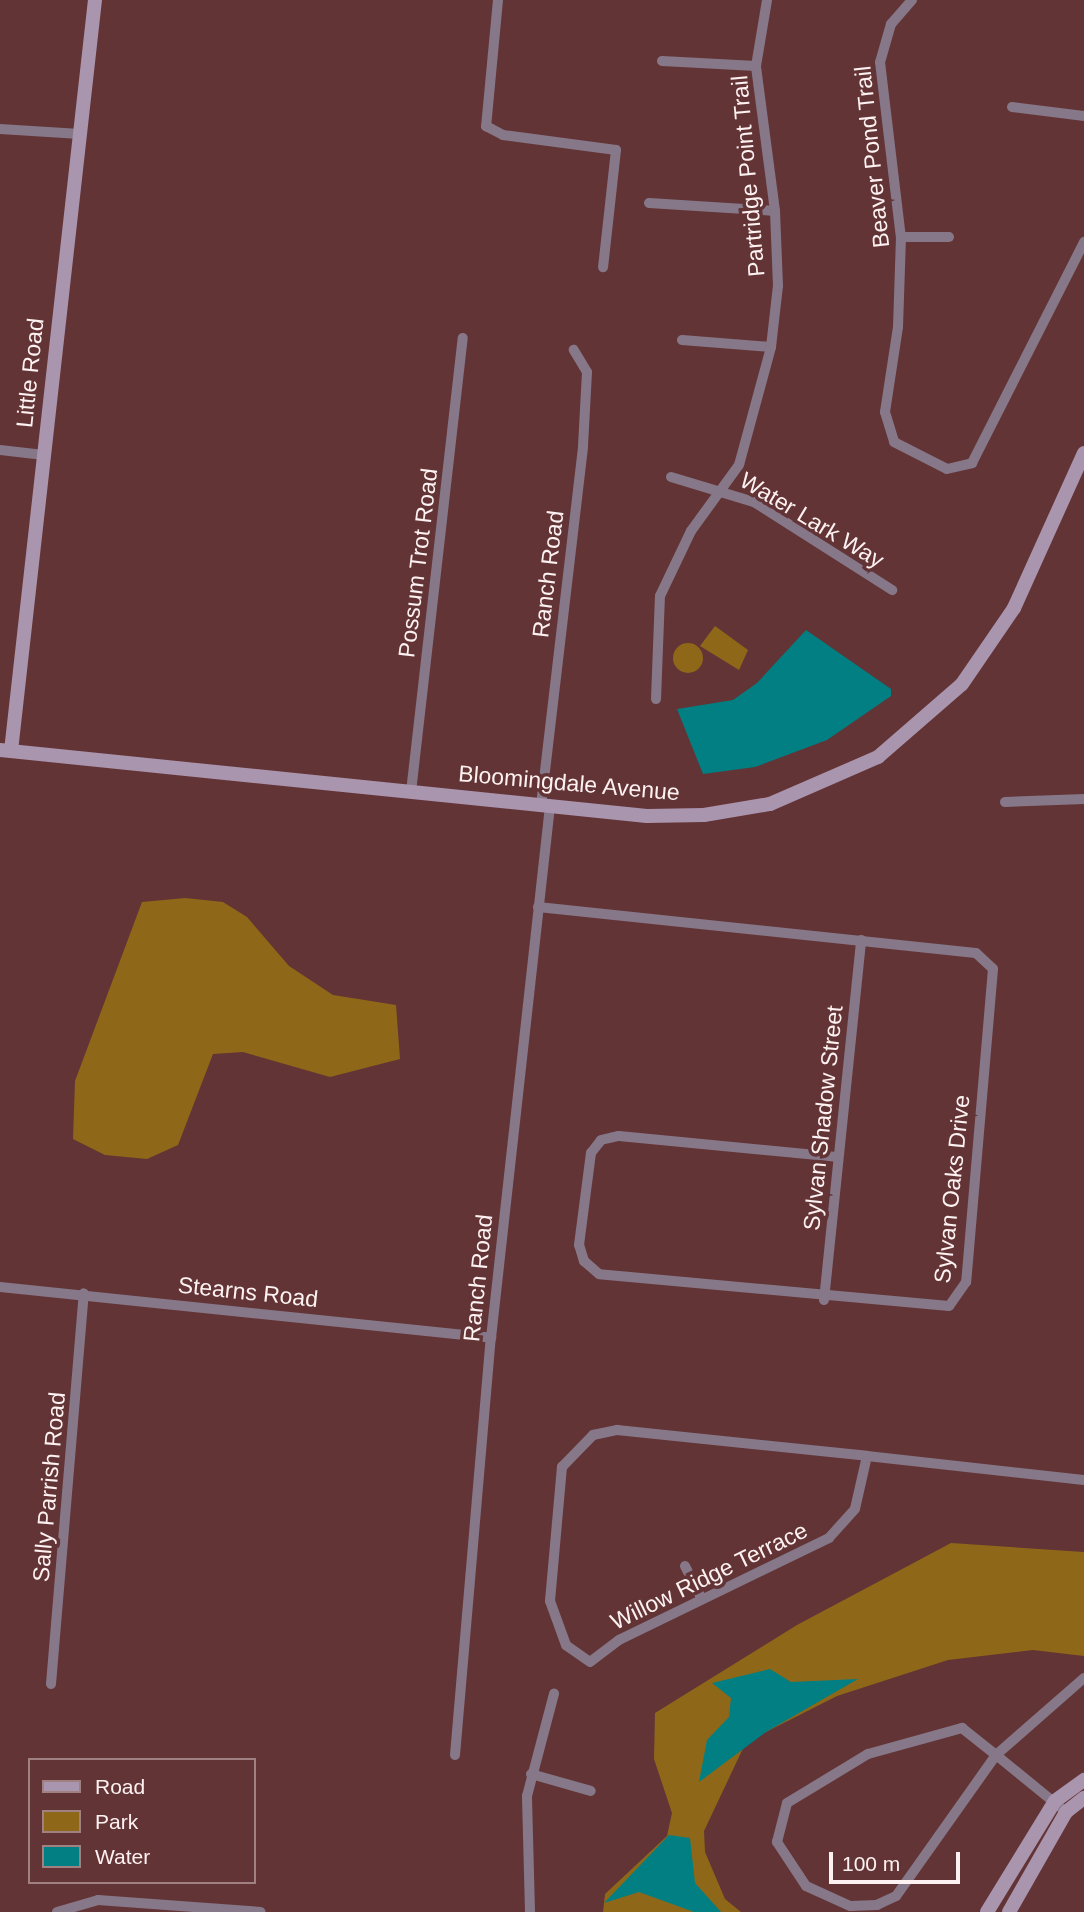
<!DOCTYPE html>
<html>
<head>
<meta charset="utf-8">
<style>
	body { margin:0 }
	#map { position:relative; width:1084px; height:1912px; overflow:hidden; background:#633436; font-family:Helvetica,sans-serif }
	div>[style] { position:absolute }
	.green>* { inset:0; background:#8f6719 }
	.round { border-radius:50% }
	.water>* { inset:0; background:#017f83 }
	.street>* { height:10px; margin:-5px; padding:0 5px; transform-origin:5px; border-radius:5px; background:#867889 }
	.secondary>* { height:14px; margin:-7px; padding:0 7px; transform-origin:7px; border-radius:7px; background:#aa95af }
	span { translate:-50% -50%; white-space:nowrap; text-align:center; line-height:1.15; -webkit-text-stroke:7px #633436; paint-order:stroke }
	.street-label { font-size:23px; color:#fdf1f1 }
	.legend { position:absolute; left:28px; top:1758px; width:228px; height:126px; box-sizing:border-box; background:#633436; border:2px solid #a18081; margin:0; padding:9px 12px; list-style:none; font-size:21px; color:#fdf1f1 }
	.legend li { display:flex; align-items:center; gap:14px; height:35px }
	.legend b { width:35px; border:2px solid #a18081 }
	.scale { position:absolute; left:829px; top:1852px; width:131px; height:32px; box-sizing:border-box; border:4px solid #fdf1f1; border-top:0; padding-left:9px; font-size:21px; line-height:24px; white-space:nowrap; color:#fdf1f1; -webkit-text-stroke:5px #633436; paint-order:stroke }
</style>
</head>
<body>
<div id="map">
	<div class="green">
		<div style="clip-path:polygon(715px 626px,748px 650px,739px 670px,700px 646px)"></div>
		<div class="round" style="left:673px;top:643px;width:30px;height:30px"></div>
		<div style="clip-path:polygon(185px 898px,223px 902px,247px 917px,289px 966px,333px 995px,396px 1005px,400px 1059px,330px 1077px,243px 1052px,213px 1054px,178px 1145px,147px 1159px,105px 1155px,73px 1139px,75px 1081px,142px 902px)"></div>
		<div style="clip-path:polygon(951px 1543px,1084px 1552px,1084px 1656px,1033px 1650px,948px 1660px,837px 1696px,746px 1742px,704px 1831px,705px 1852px,725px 1899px,741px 1912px,603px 1912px,605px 1894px,667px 1836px,672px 1813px,654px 1759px,655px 1713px,797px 1625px)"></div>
	</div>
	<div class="water">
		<div style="clip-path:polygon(806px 630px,891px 689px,891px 696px,827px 740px,755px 767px,703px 774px,677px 709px,733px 700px,757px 683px)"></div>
		<div style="clip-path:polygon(770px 1669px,791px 1682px,858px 1679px,766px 1732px,699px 1782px,707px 1740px,729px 1717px,731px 1698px,712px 1683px)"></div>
		<div style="clip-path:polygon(669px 1835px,690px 1838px,695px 1883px,721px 1912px,694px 1912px,639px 1892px,604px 1903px)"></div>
	</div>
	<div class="street">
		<div style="left:498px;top:0;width:127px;rotate:95.4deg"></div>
		<div style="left:486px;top:126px;width:19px;rotate:28deg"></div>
		<div style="left:503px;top:135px;width:114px;rotate:7.6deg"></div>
		<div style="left:616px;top:150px;width:118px;rotate:96.3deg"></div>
		<div style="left:912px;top:0;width:32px;rotate:131deg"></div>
		<div style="left:891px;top:24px;width:40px;rotate:106deg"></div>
		<div style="left:880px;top:62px;width:176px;rotate:83.2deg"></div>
		<div style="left:901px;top:237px;width:90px;rotate:91.9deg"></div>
		<div style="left:898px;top:327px;width:86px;rotate:98.7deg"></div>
		<div style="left:885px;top:412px;width:31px;rotate:73deg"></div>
		<div style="left:894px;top:442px;width:59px;rotate:27deg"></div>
		<div style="left:947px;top:469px;width:26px;rotate:-13deg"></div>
		<div style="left:972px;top:463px;width:248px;rotate:-63.1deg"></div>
		<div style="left:662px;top:61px;width:94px;rotate:3deg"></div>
		<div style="left:1012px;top:107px;width:73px;rotate:7.1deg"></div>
		<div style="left:0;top:129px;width:80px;rotate:3.6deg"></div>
		<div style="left:649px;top:203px;width:126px;rotate:3.6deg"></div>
		<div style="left:901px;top:237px;width:48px"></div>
		<div style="left:682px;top:340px;width:89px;rotate:4.5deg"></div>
		<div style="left:0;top:450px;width:44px;rotate:6.5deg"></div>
		<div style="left:671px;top:477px;width:87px;rotate:16.8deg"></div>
		<div style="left:754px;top:502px;width:164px;rotate:32.5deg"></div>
		<div style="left:656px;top:699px;width:103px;rotate:-87.8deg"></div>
		<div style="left:660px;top:596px;width:72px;rotate:-64.5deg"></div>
		<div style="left:691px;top:531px;width:82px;rotate:-54deg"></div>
		<div style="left:739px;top:465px;width:122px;rotate:-74.8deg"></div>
		<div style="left:771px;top:347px;width:61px;rotate:-83.5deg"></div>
		<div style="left:778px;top:286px;width:75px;rotate:-92.3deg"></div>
		<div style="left:775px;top:211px;width:146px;rotate:-97.5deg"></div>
		<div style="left:756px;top:66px;width:67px;rotate:-80.5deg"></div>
		<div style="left:411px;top:792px;width:457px;rotate:-83.5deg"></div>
		<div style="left:1005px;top:802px;width:79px;rotate:-2.2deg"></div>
		<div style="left:541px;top:805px;width:361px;rotate:-83.3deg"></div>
		<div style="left:583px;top:446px;width:74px;rotate:-86.9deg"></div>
		<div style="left:587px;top:372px;width:26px;rotate:-121deg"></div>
		<div style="left:538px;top:907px;width:440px;rotate:6deg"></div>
		<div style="left:976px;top:953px;width:23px;rotate:43deg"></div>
		<div style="left:993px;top:969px;width:314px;rotate:94.9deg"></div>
		<div style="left:966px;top:1282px;width:29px;rotate:125deg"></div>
		<div style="left:949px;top:1306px;width:351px;rotate:-174.8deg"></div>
		<div style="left:599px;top:1274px;width:20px;rotate:-139deg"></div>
		<div style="left:584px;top:1261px;width:17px;rotate:-107deg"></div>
		<div style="left:579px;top:1245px;width:93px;rotate:-82.6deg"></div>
		<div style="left:591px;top:1153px;width:16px;rotate:-52deg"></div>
		<div style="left:601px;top:1140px;width:18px;rotate:-13deg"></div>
		<div style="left:619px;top:1136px;width:218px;rotate:5.5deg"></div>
		<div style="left:0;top:1287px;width:494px;rotate:5.9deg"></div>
		<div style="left:824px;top:1300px;width:362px;rotate:-84.1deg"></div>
		<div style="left:867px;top:1456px;width:54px;rotate:102.8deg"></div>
		<div style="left:855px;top:1509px;width:39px;rotate:132deg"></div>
		<div style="left:829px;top:1538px;width:233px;rotate:154.1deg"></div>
		<div style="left:619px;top:1640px;width:36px;rotate:143deg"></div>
		<div style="left:590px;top:1662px;width:29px;rotate:-145deg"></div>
		<div style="left:566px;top:1645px;width:47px;rotate:-110deg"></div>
		<div style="left:550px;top:1601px;width:135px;rotate:-84.9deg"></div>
		<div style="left:562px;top:1467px;width:45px;rotate:-45.9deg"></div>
		<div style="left:593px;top:1435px;width:25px;rotate:-12deg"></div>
		<div style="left:617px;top:1430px;width:251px;rotate:5.9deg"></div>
		<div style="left:867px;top:1456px;width:218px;rotate:6.3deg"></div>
		<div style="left:685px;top:1566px;width:37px;rotate:63deg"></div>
		<div style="left:51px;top:1684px;width:392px;rotate:-85.2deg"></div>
		<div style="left:962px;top:1728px;width:43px;rotate:38.5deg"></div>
		<div style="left:996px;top:1755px;width:173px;rotate:125.3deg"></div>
		<div style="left:896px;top:1896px;width:21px;rotate:155deg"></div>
		<div style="left:877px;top:1905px;width:27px;rotate:178deg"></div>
		<div style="left:850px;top:1906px;width:48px;rotate:-155.6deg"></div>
		<div style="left:806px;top:1886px;width:53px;rotate:-123.4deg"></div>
		<div style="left:777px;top:1842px;width:40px;rotate:-75.6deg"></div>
		<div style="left:787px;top:1803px;width:95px;rotate:-31.2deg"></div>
		<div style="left:868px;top:1754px;width:98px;rotate:-15.5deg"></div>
		<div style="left:455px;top:1755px;width:419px;rotate:-85.1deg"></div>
		<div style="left:491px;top:1338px;width:535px;rotate:-83.67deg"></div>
		<div style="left:531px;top:1774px;width:62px;rotate:15.8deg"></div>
		<div style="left:1066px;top:1812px;width:90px;rotate:-140.8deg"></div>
		<div style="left:996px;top:1755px;width:117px;rotate:-41.2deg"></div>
		<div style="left:57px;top:1912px;width:43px;rotate:-16.3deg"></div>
		<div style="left:98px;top:1900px;width:163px;rotate:4.2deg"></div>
		<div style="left:530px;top:1912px;width:116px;rotate:-91.5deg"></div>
		<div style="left:527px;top:1796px;width:106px;rotate:-75.2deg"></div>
	</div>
	<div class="secondary">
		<div style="left:0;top:750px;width:650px;rotate:5.82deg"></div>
		<div style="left:647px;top:816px;width:57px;rotate:-1deg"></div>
		<div style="left:704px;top:815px;width:67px;rotate:-9.5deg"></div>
		<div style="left:770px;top:804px;width:118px;rotate:-23.5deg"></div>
		<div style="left:878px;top:757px;width:111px;rotate:-41deg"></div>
		<div style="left:962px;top:684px;width:92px;rotate:-55.6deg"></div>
		<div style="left:1014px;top:608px;width:170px;rotate:-65.7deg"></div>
		<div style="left:11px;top:751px;width:756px;rotate:-83.62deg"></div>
		<div style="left:987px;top:1912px;width:130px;rotate:-58.5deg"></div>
		<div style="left:1055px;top:1801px;width:36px;rotate:-36deg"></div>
		<div style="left:1009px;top:1912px;width:115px;rotate:-60.3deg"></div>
		<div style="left:1066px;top:1812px;width:23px;rotate:-38deg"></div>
	</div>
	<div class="street-label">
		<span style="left:872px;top:157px;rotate:-96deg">Beaver Pond Trail</span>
		<span style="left:748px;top:176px;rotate:-95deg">Partridge Point Trail</span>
		<span style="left:30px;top:373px;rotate:-84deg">Little Road</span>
		<span style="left:812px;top:520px;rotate:31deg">Water Lark Way</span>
		<span style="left:418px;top:563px;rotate:-83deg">Possum Trot Road</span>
		<span style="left:548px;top:574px;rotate:-83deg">Ranch Road</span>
		<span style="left:569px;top:783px;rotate:5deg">Bloomingdale Avenue</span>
		<span style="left:823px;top:1118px;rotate:-84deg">Sylvan Shadow Street</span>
		<span style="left:952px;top:1189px;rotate:-84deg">Sylvan Oaks Drive</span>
		<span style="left:478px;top:1278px;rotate:-84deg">Ranch Road</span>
		<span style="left:248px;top:1292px;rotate:6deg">Stearns Road</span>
		<span style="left:49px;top:1487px;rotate:-85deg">Sally Parrish Road</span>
		<span style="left:709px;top:1576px;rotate:-26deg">Willow Ridge Terrace</span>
	</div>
	<ul class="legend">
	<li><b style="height:9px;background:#aa95af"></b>Road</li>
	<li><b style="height:19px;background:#8f6719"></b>Park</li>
	<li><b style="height:19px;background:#017f83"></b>Water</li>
	</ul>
	<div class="scale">100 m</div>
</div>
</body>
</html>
